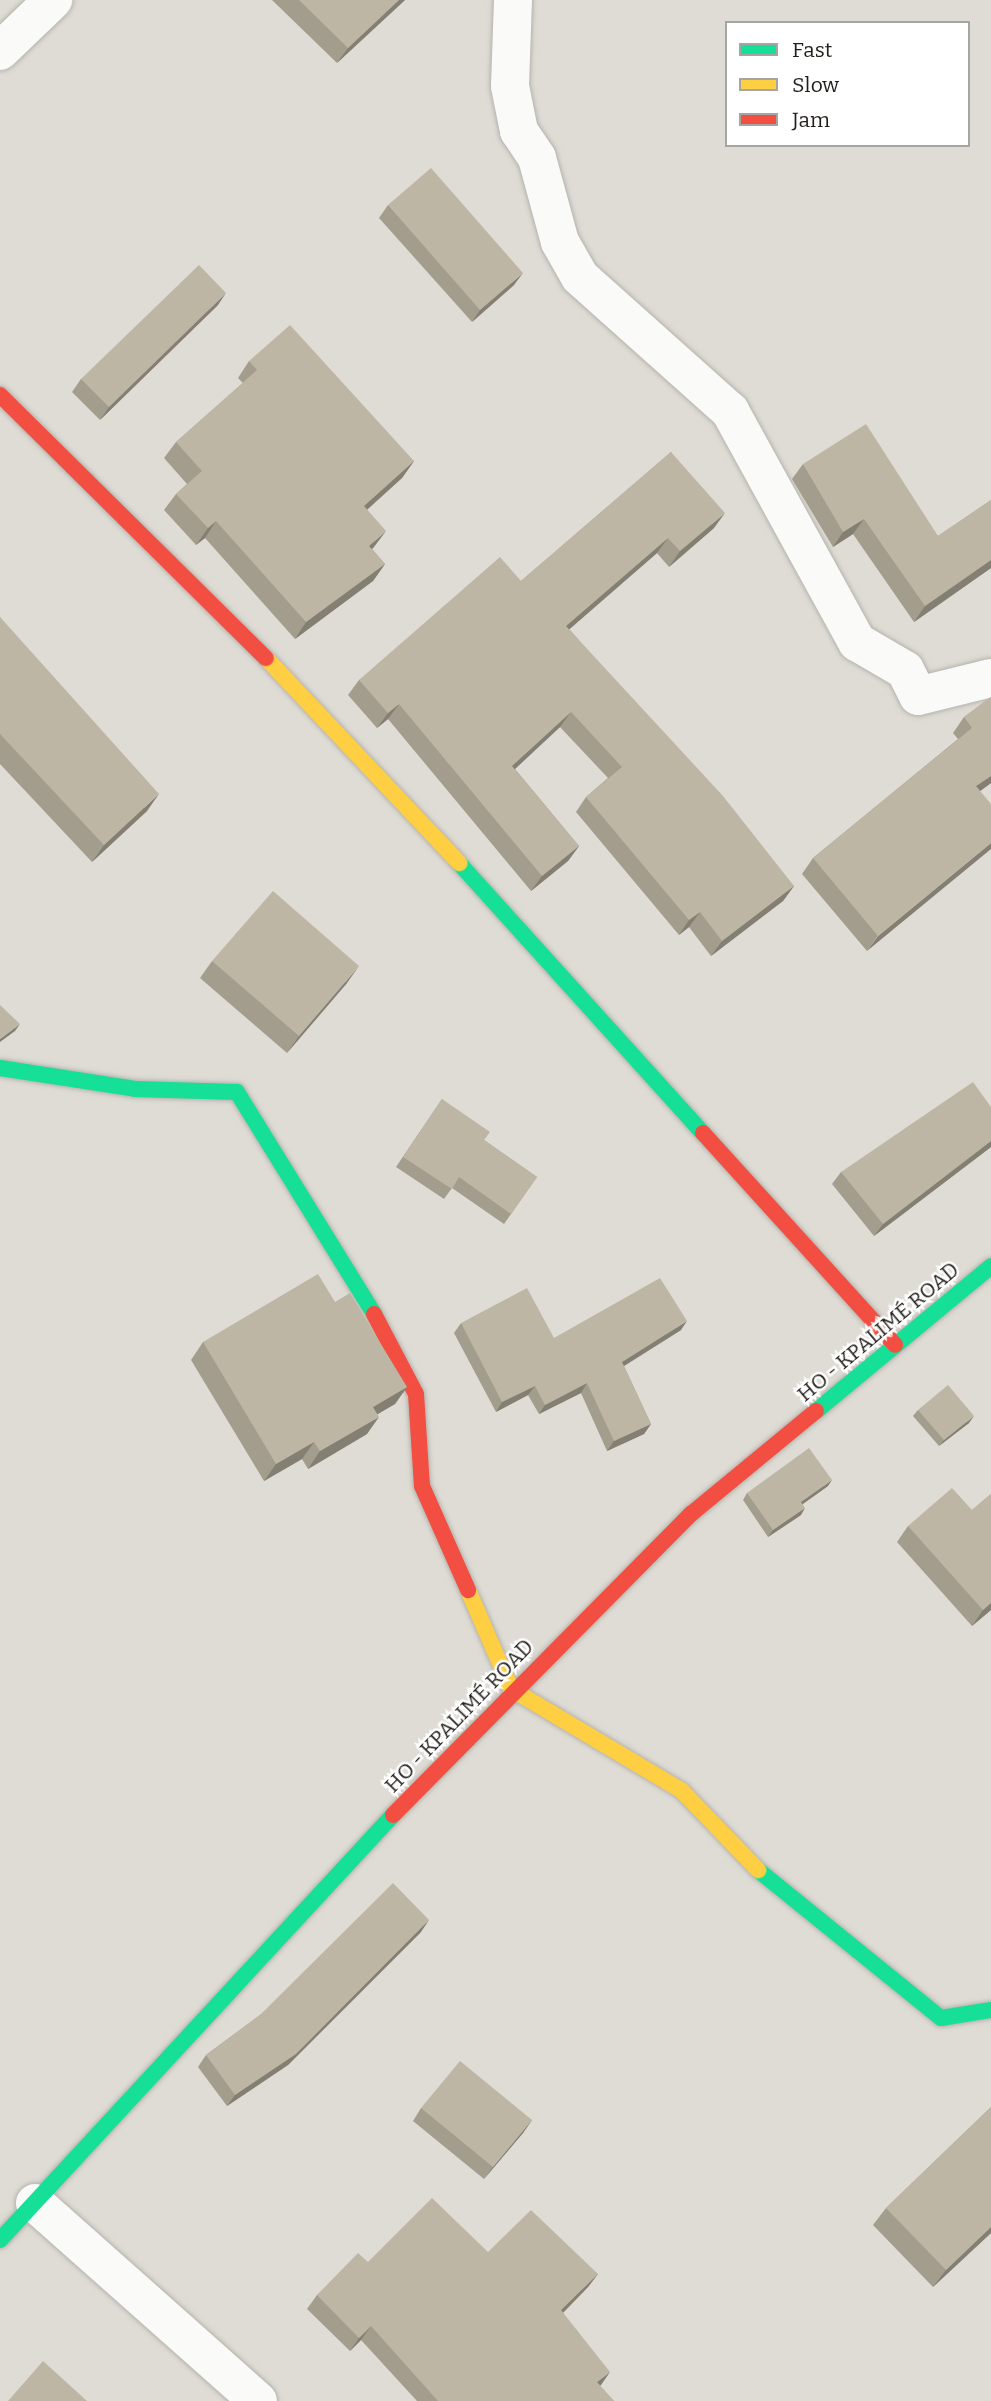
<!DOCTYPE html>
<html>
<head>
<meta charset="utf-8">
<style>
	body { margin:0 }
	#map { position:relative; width:991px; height:2401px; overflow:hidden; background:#dfdcd5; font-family:Bitter,serif }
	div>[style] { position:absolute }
	.roads { filter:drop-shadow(0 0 2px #b5b3ad) drop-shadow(0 0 2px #b5b3ad) }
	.street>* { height:38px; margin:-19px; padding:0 19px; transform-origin:19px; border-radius:19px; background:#fafaf9 }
	.fast>* { height:16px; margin:-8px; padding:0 8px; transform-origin:8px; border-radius:8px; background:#16e098 }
	.slow>* { height:16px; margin:-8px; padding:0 8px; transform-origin:8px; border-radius:8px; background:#ffcf43 }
	.jam>* { height:16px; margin:-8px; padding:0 8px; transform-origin:8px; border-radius:8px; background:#f24e42 }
	.wall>* { inset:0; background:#a39d8d }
	.shaded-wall>* { inset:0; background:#847f73 }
	.building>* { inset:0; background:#bdb6a4 }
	span { translate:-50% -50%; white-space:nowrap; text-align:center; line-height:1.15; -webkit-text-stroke:5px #fff; paint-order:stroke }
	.street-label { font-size:21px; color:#211f1a }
	.legend { position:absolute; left:725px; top:21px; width:245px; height:126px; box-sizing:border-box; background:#fff; border:2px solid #a6a5a3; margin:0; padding:9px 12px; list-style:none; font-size:21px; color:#211f1a }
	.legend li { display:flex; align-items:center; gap:14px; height:35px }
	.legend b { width:35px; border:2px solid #a6a5a3 }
</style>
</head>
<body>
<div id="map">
	<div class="roads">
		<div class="street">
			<div style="left:513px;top:0;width:86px;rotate:92deg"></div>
			<div style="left:510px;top:86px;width:46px;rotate:78.7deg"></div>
			<div style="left:519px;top:131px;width:32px;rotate:56deg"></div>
			<div style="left:537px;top:158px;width:87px;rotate:74.7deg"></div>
			<div style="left:560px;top:242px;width:40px;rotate:60.3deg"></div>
			<div style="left:580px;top:277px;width:201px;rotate:41.8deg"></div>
			<div style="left:730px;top:411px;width:264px;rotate:61.2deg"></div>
			<div style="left:857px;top:642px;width:56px;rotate:30.3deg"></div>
			<div style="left:905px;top:670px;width:29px;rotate:63deg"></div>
			<div style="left:918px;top:696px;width:75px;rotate:-13.9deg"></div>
			<div style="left:0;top:51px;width:74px;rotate:-43.9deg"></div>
			<div style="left:35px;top:2203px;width:298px;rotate:41.6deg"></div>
		</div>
		<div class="fast">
			<div style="left:459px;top:863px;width:364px;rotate:47.9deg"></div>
			<div style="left:0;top:1068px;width:137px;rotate:8.8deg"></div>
			<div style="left:135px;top:1089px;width:102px;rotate:1.7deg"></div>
			<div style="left:237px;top:1092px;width:261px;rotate:58.3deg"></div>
			<div style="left:816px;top:1411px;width:227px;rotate:-39.6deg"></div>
			<div style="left:758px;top:1870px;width:235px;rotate:39deg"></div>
			<div style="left:941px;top:2018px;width:51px;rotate:-9.1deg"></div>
			<div style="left:0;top:2240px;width:579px;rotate:-47.24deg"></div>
		</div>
		<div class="slow">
			<div style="left:266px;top:658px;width:282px;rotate:46.7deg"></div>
			<div style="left:468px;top:1590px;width:108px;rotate:66.5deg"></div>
			<div style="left:511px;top:1689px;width:199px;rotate:30.8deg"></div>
			<div style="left:682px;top:1791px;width:110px;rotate:46.1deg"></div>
		</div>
		<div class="jam">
			<div style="left:0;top:395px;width:374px;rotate:44.7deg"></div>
			<div style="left:703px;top:1133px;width:286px;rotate:47.8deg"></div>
			<div style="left:374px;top:1314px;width:90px;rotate:62.3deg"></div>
			<div style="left:416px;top:1394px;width:92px;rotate:86.3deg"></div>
			<div style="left:422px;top:1486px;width:114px;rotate:66.1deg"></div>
			<div style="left:393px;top:1815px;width:424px;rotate:-45.3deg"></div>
			<div style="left:691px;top:1514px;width:162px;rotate:-39.5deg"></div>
		</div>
	</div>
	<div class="wall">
		<div style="clip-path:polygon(272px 0,405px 0,337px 63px)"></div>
		<div style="clip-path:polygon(388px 205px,514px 285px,472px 322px,379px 218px)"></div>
		<div style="clip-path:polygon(218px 305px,100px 420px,72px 392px,81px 379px)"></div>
		<div style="clip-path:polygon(249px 361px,414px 461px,402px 478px,367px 510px,374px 547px,372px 549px,385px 564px,373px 581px,295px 639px,205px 538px,196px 545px,164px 510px,176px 494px,187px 484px,164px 458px,176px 442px,243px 383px,238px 378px)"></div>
		<div style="clip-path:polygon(671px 452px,714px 528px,669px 567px,657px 553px,569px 629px,794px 886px,783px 901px,711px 956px,689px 927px,679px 935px,576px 812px,586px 797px,608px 778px,560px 727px,515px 769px,579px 846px,568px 861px,531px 891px,388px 719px,377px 728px,348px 695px,359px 680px,521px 581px)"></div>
		<div style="clip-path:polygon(803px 464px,938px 536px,991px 500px,991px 568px,914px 622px,853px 534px,833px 547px,792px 479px)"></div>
		<div style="clip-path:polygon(0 617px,147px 811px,92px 862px,0 764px)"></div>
		<div style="clip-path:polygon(991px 697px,991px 783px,980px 791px,867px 951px,802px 874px,813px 858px,958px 739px,953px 733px,964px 717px)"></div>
		<div style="clip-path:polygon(212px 961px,347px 983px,287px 1053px,200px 978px)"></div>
		<div style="clip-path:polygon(442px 1099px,484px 1140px,537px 1177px,504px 1224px,452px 1188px,444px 1199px,396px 1167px)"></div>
		<div style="clip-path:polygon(991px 1107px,991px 1147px,874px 1236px,832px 1184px,841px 1172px)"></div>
		<div style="clip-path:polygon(335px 1302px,407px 1387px,395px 1404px,377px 1414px,367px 1434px,308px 1469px,302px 1459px,264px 1481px,191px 1360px,203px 1342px)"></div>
		<div style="clip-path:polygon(461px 1323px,554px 1338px,681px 1330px,624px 1366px,651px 1424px,644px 1434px,607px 1451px,581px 1393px,539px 1414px,528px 1395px,496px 1412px,454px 1333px)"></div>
		<div style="clip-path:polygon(918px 1410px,969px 1423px,939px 1446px,913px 1416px)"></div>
		<div style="clip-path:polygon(828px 1486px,803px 1504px,801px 1515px,768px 1537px,743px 1500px,747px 1493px)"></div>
		<div style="clip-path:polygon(991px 1494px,991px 1610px,972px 1626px,897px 1542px,908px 1526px,972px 1510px)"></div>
		<div style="clip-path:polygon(421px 1932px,288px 2065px,227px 2106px,198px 2067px,206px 2055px,260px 2015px)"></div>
		<div style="clip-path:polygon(991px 2107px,991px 2233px,933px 2287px,873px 2225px,886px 2208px)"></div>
		<div style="clip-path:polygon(421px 2108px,532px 2120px,523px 2133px,484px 2179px,413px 2121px)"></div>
		<div style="clip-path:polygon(488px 2252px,598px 2274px,588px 2287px,563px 2313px,600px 2386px,614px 2401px,417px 2401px,361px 2340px,350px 2351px,307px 2309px,317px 2295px,368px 2262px)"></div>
	</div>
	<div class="shaded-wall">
		<div style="clip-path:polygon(399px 0,405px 0,337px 63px,348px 48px)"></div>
		<div style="clip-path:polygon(523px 273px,514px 285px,472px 322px,480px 310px)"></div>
		<div style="clip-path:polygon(226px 293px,218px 305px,100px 420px,109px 407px)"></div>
		<div style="clip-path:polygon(414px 461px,402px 478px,352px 523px,364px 506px)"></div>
		<div style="clip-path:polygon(725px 513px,714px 528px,669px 567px,680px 551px)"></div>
		<div style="clip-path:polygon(864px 519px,853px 534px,833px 547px,843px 532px)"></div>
		<div style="clip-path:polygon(216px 521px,205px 538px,196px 545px,208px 528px)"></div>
		<div style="clip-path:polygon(386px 531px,374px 547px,357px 562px,369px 546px)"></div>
		<div style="clip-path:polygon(668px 538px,657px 553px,556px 641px,566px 626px)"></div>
		<div style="clip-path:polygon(991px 560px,991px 568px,914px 622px,925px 606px)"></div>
		<div style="clip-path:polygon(385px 564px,373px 581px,295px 639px,306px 622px)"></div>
		<div style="clip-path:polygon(399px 704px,388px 719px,377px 728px,388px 713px)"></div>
		<div style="clip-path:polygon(571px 712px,560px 727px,502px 781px,512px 766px)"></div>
		<div style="clip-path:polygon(991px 776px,991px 783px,965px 802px,976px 786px)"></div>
		<div style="clip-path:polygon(159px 794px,147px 811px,92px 862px,104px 845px)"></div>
		<div style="clip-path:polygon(991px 843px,991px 849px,867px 951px,878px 936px)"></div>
		<div style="clip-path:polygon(579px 846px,568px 861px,531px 891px,542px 876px)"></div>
		<div style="clip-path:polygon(794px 886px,783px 901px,711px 956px,722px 941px)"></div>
		<div style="clip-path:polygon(700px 912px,689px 927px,679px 935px,689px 920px)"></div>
		<div style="clip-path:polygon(359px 966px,347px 983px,287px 1053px,299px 1036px)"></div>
		<div style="clip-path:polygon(20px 1024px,15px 1031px,0 1042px,0 1039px)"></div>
		<div style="clip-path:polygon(991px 1141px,991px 1147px,874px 1236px,883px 1224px)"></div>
		<div style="clip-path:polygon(687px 1321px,681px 1330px,616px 1371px,622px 1362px)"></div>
		<div style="clip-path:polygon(587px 1383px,581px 1393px,539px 1414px,545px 1405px)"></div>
		<div style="clip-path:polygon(535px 1386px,528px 1395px,496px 1412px,502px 1402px)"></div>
		<div style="clip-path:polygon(407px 1387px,395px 1404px,361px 1424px,373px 1407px)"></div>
		<div style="clip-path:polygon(974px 1416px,969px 1423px,939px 1446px,944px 1440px)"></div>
		<div style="clip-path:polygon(379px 1417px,367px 1434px,308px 1469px,320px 1451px)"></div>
		<div style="clip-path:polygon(651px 1424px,644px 1434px,607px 1451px,614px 1441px)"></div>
		<div style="clip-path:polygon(314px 1442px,302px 1459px,264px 1481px,276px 1464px)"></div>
		<div style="clip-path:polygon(832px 1480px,828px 1486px,797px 1508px,801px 1502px)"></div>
		<div style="clip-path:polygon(805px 1508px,801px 1515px,768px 1537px,773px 1530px)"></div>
		<div style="clip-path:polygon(991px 1603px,991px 1610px,972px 1626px,983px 1610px)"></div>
		<div style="clip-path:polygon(429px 1920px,421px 1932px,288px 2065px,227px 2106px,235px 2095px)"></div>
		<div style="clip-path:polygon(532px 2120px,523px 2133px,484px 2179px,493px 2167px)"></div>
		<div style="clip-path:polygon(991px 2227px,991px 2233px,933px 2287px,946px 2270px)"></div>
		<div style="clip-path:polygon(598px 2274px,588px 2287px,552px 2324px,561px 2310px)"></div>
		<div style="clip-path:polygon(371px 2326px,361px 2340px,350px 2351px,359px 2338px)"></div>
		<div style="clip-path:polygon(610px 2372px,601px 2385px,588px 2396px,597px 2382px)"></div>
	</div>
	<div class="building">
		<div style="clip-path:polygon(299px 0,399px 0,348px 48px)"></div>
		<div style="clip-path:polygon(431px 168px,523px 273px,480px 310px,388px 205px)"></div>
		<div style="clip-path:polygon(199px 265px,226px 293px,109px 407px,81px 379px)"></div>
		<div style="clip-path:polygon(290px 325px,414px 461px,364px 506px,386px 531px,369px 546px,385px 564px,306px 622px,216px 521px,208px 528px,176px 494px,202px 471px,176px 442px,257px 370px,249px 361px)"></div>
		<div style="clip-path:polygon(866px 424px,938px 536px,991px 500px,991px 560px,925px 606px,864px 519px,843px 532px,803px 464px)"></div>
		<div style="clip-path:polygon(671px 452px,725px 513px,680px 551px,668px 538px,566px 626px,723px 796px,794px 886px,722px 941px,700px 912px,689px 920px,586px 797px,622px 767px,571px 712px,512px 766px,579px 846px,542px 876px,399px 704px,388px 713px,359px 680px,500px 557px,521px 581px)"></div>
		<div style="clip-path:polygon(0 617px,159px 794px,104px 845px,0 734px)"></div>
		<div style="clip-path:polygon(991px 697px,991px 776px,976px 786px,991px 804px,991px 843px,878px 936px,813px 858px,972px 728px,964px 717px)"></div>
		<div style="clip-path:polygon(273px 891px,359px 966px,299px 1036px,212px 961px)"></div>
		<div style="clip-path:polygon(0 1005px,20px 1024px,0 1039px)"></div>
		<div style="clip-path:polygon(973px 1082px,991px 1107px,991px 1141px,883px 1224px,841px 1172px)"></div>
		<div style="clip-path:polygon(442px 1099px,490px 1132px,484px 1140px,537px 1177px,511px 1214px,459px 1177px,452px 1189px,403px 1157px)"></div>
		<div style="clip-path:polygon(318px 1274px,335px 1302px,350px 1293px,407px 1387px,373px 1407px,379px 1417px,320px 1451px,314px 1442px,276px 1464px,203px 1342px)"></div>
		<div style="clip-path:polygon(660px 1278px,687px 1321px,622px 1362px,651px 1424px,614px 1441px,587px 1383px,545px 1405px,535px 1386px,502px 1402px,461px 1323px,527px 1288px,554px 1338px)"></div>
		<div style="clip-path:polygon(948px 1385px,974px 1416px,944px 1440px,918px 1410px)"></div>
		<div style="clip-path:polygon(809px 1448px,832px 1480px,801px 1502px,805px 1508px,773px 1530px,747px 1493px)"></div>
		<div style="clip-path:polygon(952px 1488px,972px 1510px,991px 1494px,991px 1603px,983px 1610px,908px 1526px)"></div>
		<div style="clip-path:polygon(393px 1883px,429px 1920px,296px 2054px,235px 2095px,206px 2055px,260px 2015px)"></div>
		<div style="clip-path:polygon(460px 2061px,532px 2120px,493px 2167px,421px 2108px)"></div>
		<div style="clip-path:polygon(991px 2107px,991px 2227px,946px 2270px,886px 2208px)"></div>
		<div style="clip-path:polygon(432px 2198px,488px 2252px,531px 2210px,598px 2274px,561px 2310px,610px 2372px,597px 2382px,614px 2401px,438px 2401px,371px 2326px,359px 2338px,317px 2295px,358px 2253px,368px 2262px)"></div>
		<div style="clip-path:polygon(43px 2361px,87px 2401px,8px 2401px)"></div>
	</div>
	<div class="street-label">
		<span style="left:878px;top:1332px;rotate:-40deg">HO - KPALIMÉ ROAD</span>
		<span style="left:459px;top:1716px;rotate:-46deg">HO - KPALIMÉ ROAD</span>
	</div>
	<ul class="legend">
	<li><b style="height:9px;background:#16e098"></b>Fast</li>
	<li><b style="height:9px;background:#ffcf43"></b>Slow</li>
	<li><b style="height:9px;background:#f24e42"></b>Jam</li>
	</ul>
</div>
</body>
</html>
